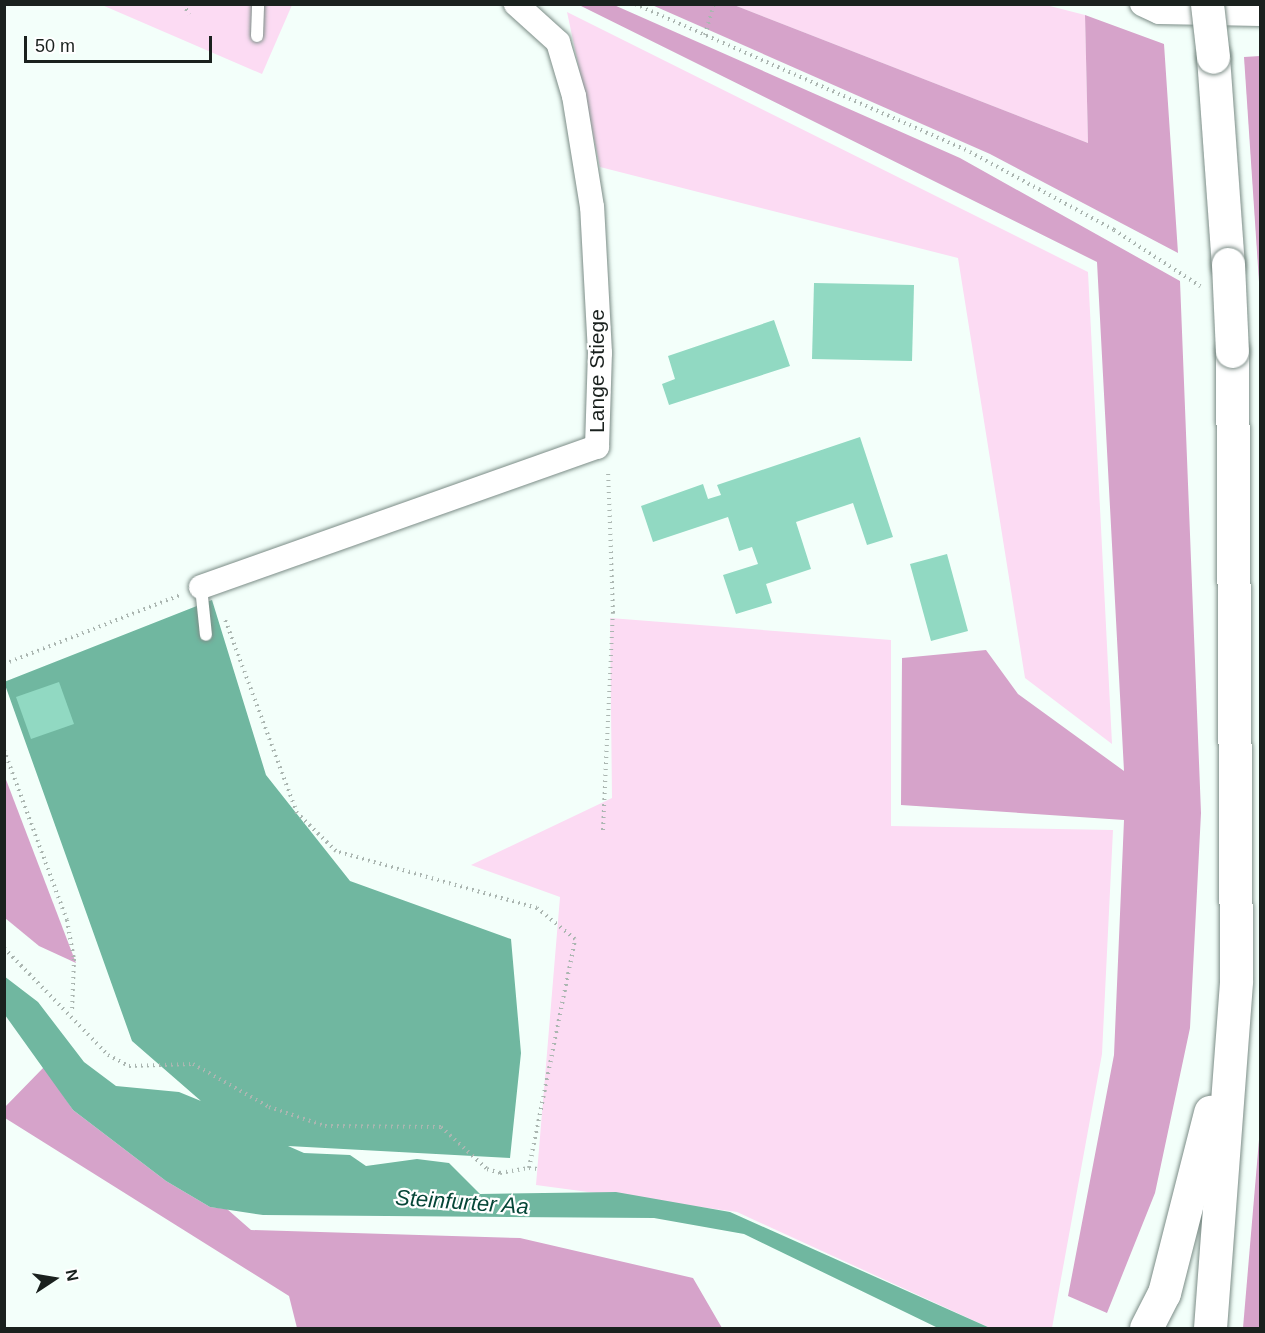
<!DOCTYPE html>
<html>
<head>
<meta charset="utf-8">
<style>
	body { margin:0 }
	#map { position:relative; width:1265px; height:1333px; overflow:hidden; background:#f3fffa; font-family:Helvetica,sans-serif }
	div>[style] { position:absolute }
	.green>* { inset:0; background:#fcdbf3 }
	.forest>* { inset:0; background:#d6a3ca }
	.water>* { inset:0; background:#70b7a0 }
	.building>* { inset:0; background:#91d9c2 }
	.path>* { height:4px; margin-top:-2px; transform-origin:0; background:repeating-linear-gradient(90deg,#abb6b1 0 1.5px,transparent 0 6px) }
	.roads { filter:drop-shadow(0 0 2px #7c8d87) drop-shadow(0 0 2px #7c8d87) }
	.service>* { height:12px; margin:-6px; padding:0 6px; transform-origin:6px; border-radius:6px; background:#fff }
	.minor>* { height:24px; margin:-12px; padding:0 12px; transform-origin:12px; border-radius:12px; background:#fff }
	.trunk>* { height:33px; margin:-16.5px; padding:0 16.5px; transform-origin:16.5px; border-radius:16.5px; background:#fff }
	.bridges { filter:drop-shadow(0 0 2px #7c8d87) drop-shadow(0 0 2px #7c8d87) }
	.trunk-bridge>* { height:33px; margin:-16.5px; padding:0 16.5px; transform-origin:16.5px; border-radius:16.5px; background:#fff }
	span { translate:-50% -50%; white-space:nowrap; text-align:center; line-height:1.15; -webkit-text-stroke:4.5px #fff; paint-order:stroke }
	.street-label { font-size:21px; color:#1a211e }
	.water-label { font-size:22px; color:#054637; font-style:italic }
	.frame { position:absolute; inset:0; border:6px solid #1a211e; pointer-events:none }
	.north { position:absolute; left:24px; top:1249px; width:60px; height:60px; -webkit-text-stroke:4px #fff; paint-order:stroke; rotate:78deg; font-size:16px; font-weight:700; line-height:24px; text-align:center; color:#1a211e }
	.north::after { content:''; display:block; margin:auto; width:21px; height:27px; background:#1a211e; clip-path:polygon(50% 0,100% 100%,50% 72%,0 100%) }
	.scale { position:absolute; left:24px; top:36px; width:188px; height:27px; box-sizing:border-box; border:3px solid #1a211e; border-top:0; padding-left:8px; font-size:18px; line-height:21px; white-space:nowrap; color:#1a211e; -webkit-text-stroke:4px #fff; paint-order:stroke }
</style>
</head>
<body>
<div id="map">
	<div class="green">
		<div style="clip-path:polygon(1042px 4px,1085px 15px,1088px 143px,734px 5px)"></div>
		<div style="clip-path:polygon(102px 5px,292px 5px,262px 74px)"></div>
		<div style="clip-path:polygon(567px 12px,1088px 272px,1112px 744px,1025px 678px,958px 258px,600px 167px)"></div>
		<div style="clip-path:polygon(610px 618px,891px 640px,891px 826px,1113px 830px,1102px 1054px,1052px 1328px,990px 1328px,737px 1212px,536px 1185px,560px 897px,471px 865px,612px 798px)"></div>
	</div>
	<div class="forest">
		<div style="clip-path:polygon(579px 5px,614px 5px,960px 158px,1180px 281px,1201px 813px,1190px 1028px,1155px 1193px,1107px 1313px,1068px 1296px,1114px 1055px,1124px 820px,901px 805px,902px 658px,986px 650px,1018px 694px,1124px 771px,1097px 262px)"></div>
		<div style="clip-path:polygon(652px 5px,734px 5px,1088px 143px,1085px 15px,1164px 44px,1178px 253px,990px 154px)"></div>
		<div style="clip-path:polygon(1260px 56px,1260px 297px,1244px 57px)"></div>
		<div style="clip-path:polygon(5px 777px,76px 963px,39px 946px,5px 918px)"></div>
		<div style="clip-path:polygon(44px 1067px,73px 1110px,166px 1181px,210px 1207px,227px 1209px,251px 1230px,520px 1238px,693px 1278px,722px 1328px,297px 1328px,289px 1296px,5px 1118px,4px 1108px)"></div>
		<div style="clip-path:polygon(1260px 1128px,1260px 1328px,1243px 1328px)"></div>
	</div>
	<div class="water">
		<div style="clip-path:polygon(212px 600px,266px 775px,350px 881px,511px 939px,521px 1053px,510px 1158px,288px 1146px,304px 1153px,350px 1155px,366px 1166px,417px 1159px,449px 1163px,480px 1194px,616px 1192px,730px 1212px,990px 1328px,938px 1328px,744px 1234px,654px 1218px,263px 1215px,210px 1207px,166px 1181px,73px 1110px,5px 1015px,4px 976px,38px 1002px,84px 1062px,116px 1086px,179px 1092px,201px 1101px,132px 1041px,4px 682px)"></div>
	</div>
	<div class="building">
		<div style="clip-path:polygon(814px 283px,914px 285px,912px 361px,812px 359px)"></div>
		<div style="clip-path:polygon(774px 320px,790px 366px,669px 405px,662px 384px,675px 379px,668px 356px)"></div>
		<div style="clip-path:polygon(860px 437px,893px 537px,867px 545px,853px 503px,796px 522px,811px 569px,766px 584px,772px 603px,736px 614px,723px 575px,758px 564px,752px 547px,739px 551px,728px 517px,653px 542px,641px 506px,703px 484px,708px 499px,721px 495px,717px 485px)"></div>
		<div style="clip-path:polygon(947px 554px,968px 631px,931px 641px,910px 564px)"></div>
		<div style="clip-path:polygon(59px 682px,74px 724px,31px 739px,16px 697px)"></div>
	</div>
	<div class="path">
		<div style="left:183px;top:4px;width:12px;rotate:59deg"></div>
		<div style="left:635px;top:4px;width:366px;rotate:23.8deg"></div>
		<div style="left:970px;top:152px;width:164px;rotate:28.4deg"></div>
		<div style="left:1114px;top:230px;width:103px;rotate:33.1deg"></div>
		<div style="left:705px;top:35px;width:32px;rotate:-74deg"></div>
		<div style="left:4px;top:664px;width:189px;rotate:-21.4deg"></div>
		<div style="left:4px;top:750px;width:181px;rotate:69.7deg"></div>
		<div style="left:67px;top:920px;width:40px;rotate:80deg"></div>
		<div style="left:74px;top:959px;width:53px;rotate:92.2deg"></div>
		<div style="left:603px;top:830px;width:217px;rotate:-87.4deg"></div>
		<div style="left:613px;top:613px;width:144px;rotate:-92deg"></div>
		<div style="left:4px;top:948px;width:149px;rotate:45.8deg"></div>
		<div style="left:108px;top:1055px;width:24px;rotate:28deg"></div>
		<div style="left:129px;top:1066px;width:64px;rotate:-1.8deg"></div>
		<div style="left:193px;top:1064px;width:87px;rotate:29.5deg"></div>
		<div style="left:269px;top:1107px;width:59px;rotate:18.7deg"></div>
		<div style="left:325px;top:1126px;width:116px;rotate:0.5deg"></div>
		<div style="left:441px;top:1127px;width:62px;rotate:42.4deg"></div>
		<div style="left:487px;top:1169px;width:14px;rotate:17deg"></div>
		<div style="left:500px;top:1173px;width:29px;rotate:-10deg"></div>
		<div style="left:529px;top:1168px;width:234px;rotate:-78.6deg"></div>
		<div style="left:575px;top:939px;width:49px;rotate:-140.8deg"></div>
		<div style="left:537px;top:908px;width:209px;rotate:-164.2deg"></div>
		<div style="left:336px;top:851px;width:54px;rotate:-135.7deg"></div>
		<div style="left:297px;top:813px;width:209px;rotate:-110.4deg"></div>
		<div style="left:529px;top:1168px;width:9px;rotate:6deg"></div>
	</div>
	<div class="roads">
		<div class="service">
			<div style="left:257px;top:36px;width:32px;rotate:-88deg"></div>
			<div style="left:201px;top:587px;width:48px;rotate:84.1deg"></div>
		</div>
		<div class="minor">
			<div style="left:1142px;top:4px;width:19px;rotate:25deg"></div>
			<div style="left:1159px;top:12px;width:101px;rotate:1.1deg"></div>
			<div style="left:201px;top:587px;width:420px;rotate:-19.5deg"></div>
			<div style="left:597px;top:447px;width:94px;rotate:-88.2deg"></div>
			<div style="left:600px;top:353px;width:146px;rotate:-93.1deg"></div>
			<div style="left:592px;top:207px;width:112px;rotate:-99.2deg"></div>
			<div style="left:574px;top:96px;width:56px;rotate:-106.5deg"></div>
			<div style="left:558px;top:42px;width:57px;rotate:-137.9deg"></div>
		</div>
		<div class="trunk">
			<div style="left:1213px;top:57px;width:208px;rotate:85.9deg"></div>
			<div style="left:1146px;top:1328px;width:39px;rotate:-63deg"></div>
			<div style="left:1164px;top:1293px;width:187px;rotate:-75.7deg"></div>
			<div style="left:1210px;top:1328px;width:349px;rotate:-85.7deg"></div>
			<div style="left:1236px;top:980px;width:629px;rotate:-90.36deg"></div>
		</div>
	</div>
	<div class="bridges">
		<div class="trunk-bridge">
			<div style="left:1207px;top:4px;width:53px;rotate:83.5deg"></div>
			<div style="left:1228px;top:264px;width:87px;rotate:87.4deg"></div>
		</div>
	</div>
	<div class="street-label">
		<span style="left:597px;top:371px;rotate:-90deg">Lange Stiege</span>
	</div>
	<div class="water-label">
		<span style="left:462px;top:1202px;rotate:4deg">Steinfurter Aa</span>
	</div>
	<div class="frame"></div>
	<div class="north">N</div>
	<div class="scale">50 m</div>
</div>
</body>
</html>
